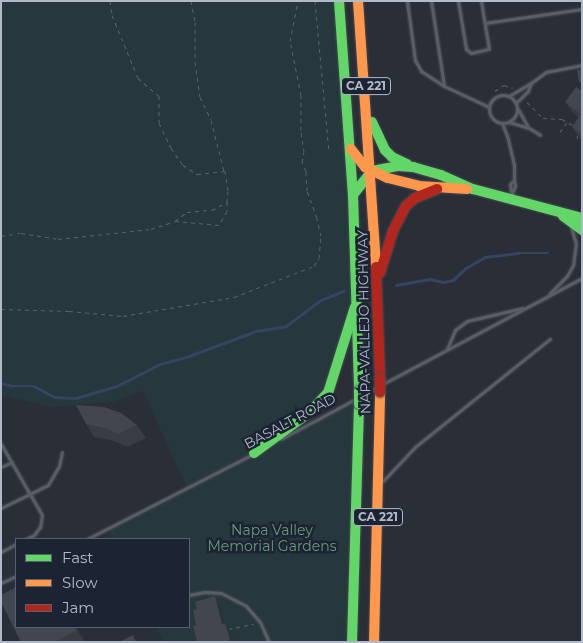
<!DOCTYPE html>
<html>
<head>
<meta charset="utf-8">
<style>
	body { margin:0 }
	#map { position:relative; width:583px; height:643px; overflow:hidden; background:#292e37; font-family:Montserrat,sans-serif }
	div>[style] { position:absolute }
	.green>* { inset:0; background:#26383d }
	.stream>* { height:2.5px; margin:-1.25px; padding:0 1.25px; transform-origin:1.25px; border-radius:1.25px; background:#354460 }
	.path>* { height:1px; margin-top:-0.5px; transform-origin:0; background:repeating-linear-gradient(90deg,#5c6169 0 4px,transparent 0 8px) }
	.roads { filter:drop-shadow(0 0 1px #454950) drop-shadow(0 0 1px #454950) }
	.lane>* { height:3px; margin:-1.5px; padding:0 1.5px; transform-origin:1.5px; border-radius:1.5px; background:#595d65 }
	.lane>.ring { margin:-1.5px; padding:0; box-sizing:content-box; background:none; border:3px solid #595d65; border-radius:50% }
	.fast>* { height:10px; margin:-5px; padding:0 5px; transform-origin:5px; border-radius:5px; background:#63d668 }
	.slow>* { height:10px; margin:-5px; padding:0 5px; transform-origin:5px; border-radius:5px; background:#ff974d }
	.jam>* { height:10px; margin:-5px; padding:0 5px; transform-origin:5px; border-radius:5px; background:#b3261e }
	.bridges { filter:drop-shadow(0 0 1px #464b54) drop-shadow(0 0 1px #464b54) }
	.fast-bridge>* { height:10px; margin:-5px; padding:0 5px; transform-origin:5px; border-radius:5px; background:#63d668 }
	.jam-bridge>* { height:10px; margin:-5px; padding:0 5px; transform-origin:5px; border-radius:5px; background:#b3261e }
	.wall>* { inset:0; background:#393c43 }
	.shaded-wall>* { inset:0; background:#2e3137 }
	.building>* { inset:0; background:#42464e }
	span { translate:-50% -50%; white-space:nowrap; text-align:center; line-height:1.15; -webkit-text-stroke:5px #1c2332; paint-order:stroke }
	.shield-label span { padding:1px 4px; background:#1c2332; border:1px solid; border-radius:4px; -webkit-text-stroke-width:0 }
	.shield-label { font-size:12px; color:#b2b9c9; font-weight:700 }
	.street-label { font-size:14px; color:#b2b9c9 }
	.park-label { font-size:14px; color:#699a78 }
	.frame { position:absolute; inset:0; border:2px solid #b2b9c9; pointer-events:none }
	.legend { position:absolute; left:15px; top:538px; width:175px; height:90px; box-sizing:border-box; background:#1c2332; border:1px solid #585f6e; margin:0; padding:6px 9px; list-style:none; font-size:15px; color:#b2b9c9 }
	.legend li { display:flex; align-items:center; gap:10px; height:25px }
	.legend b { width:25px; border:1px solid #585f6e }
</style>
</head>
<body>
<div id="map">
	<div class="green">
		<div style="clip-path:polygon(1px 1px,339px 1px,353px 195px,349px 255px,358px 296px,328px 393px,258px 451px,358px 397px,352px 642px,163px 642px,156px 627px,189px 627px,189px 539px,112px 539px,107px 529px,187px 488px,143px 391px,112px 402px,51px 407px,1px 395px)"></div>
	</div>
	<div class="stream">
		<div style="left:396px;top:285px;width:35px;rotate:-10deg"></div>
		<div style="left:430px;top:279px;width:13px;rotate:13deg"></div>
		<div style="left:443px;top:282px;width:10px;rotate:-11deg"></div>
		<div style="left:453px;top:280px;width:18px;rotate:-43deg"></div>
		<div style="left:466px;top:268px;width:22px;rotate:-30deg"></div>
		<div style="left:485px;top:257px;width:34px;rotate:-7deg"></div>
		<div style="left:519px;top:253px;width:29px"></div>
		<div style="left:1px;top:383px;width:11px;rotate:15deg"></div>
		<div style="left:12px;top:386px;width:22px"></div>
		<div style="left:34px;top:386px;width:24px;rotate:28deg"></div>
		<div style="left:55px;top:397px;width:21px;rotate:3deg"></div>
		<div style="left:76px;top:398px;width:43px;rotate:-16.3deg"></div>
		<div style="left:117px;top:386px;width:48px;rotate:-27.1deg"></div>
		<div style="left:160px;top:364px;width:30px;rotate:-15deg"></div>
		<div style="left:189px;top:356px;width:72px;rotate:-20.5deg"></div>
		<div style="left:256px;top:331px;width:30px;rotate:-9deg"></div>
		<div style="left:286px;top:326px;width:44px;rotate:-36.6deg"></div>
		<div style="left:321px;top:300px;width:24px;rotate:-22deg"></div>
	</div>
	<div class="path">
		<div style="left:110px;top:1px;width:14px;rotate:82deg"></div>
		<div style="left:112px;top:15px;width:68px;rotate:67.6deg"></div>
		<div style="left:138px;top:78px;width:28px;rotate:41deg"></div>
		<div style="left:159px;top:96px;width:27px;rotate:90deg"></div>
		<div style="left:159px;top:123px;width:28px;rotate:64deg"></div>
		<div style="left:171px;top:148px;width:21px;rotate:55deg"></div>
		<div style="left:183px;top:165px;width:17px;rotate:33deg"></div>
		<div style="left:197px;top:174px;width:28px;rotate:-6deg"></div>
		<div style="left:225px;top:171px;width:20px;rotate:81deg"></div>
		<div style="left:228px;top:191px;width:11px;rotate:95deg"></div>
		<div style="left:227px;top:202px;width:9px;rotate:90deg"></div>
		<div style="left:227px;top:211px;width:16px;rotate:120deg"></div>
		<div style="left:219px;top:225px;width:44px;rotate:-174.8deg"></div>
		<div style="left:175px;top:221px;width:15px;rotate:-37deg"></div>
		<div style="left:187px;top:212px;width:25px;rotate:-5deg"></div>
		<div style="left:212px;top:210px;width:17px;rotate:-28deg"></div>
		<div style="left:191px;top:1px;width:21px;rotate:79deg"></div>
		<div style="left:195px;top:22px;width:40px;rotate:90deg"></div>
		<div style="left:195px;top:62px;width:35px;rotate:82deg"></div>
		<div style="left:200px;top:97px;width:25px;rotate:64deg"></div>
		<div style="left:211px;top:120px;width:53px;rotate:75.7deg"></div>
		<div style="left:315px;top:1px;width:152px;rotate:84.7deg"></div>
		<div style="left:495px;top:91px;width:11px;rotate:-34deg"></div>
		<div style="left:504px;top:85px;width:9px;rotate:18deg"></div>
		<div style="left:527px;top:102px;width:23px;rotate:45deg"></div>
		<div style="left:543px;top:118px;width:19px;rotate:3deg"></div>
		<div style="left:562px;top:119px;width:14px;rotate:30deg"></div>
		<div style="left:560px;top:132px;width:12px;rotate:-55deg"></div>
		<div style="left:577px;top:135px;width:7px;rotate:82deg"></div>
		<div style="left:1px;top:236px;width:20px;rotate:-9deg"></div>
		<div style="left:21px;top:233px;width:37px;rotate:9deg"></div>
		<div style="left:58px;top:239px;width:94px;rotate:-6.1deg"></div>
		<div style="left:151px;top:229px;width:25px;rotate:-18deg"></div>
		<div style="left:1px;top:309px;width:68px;rotate:1.7deg"></div>
		<div style="left:69px;top:311px;width:54px;rotate:5.3deg"></div>
		<div style="left:123px;top:316px;width:113px;rotate:-9.7deg"></div>
		<div style="left:234px;top:297px;width:86px;rotate:-21.2deg"></div>
		<div style="left:314px;top:266px;width:9px;rotate:-58deg"></div>
		<div style="left:319px;top:258px;width:22px;rotate:-85deg"></div>
		<div style="left:321px;top:236px;width:18px;rotate:-103deg"></div>
		<div style="left:317px;top:218px;width:29px;rotate:-110deg"></div>
		<div style="left:307px;top:191px;width:20px;rotate:-93deg"></div>
		<div style="left:306px;top:171px;width:10px;rotate:-114deg"></div>
		<div style="left:302px;top:162px;width:10px;rotate:-79deg"></div>
		<div style="left:304px;top:152px;width:22px;rotate:-98deg"></div>
		<div style="left:301px;top:130px;width:35px;rotate:-90deg"></div>
		<div style="left:301px;top:95px;width:55px;rotate:-101.5deg"></div>
		<div style="left:290px;top:41px;width:41px;rotate:-78.7deg"></div>
		<div style="left:228px;top:629px;width:26px;rotate:-11deg"></div>
	</div>
	<div class="roads">
		<div class="lane">
			<div style="left:407px;top:1px;width:60px;rotate:82.3deg"></div>
			<div style="left:415px;top:60px;width:13px;rotate:61deg"></div>
			<div style="left:421px;top:71px;width:27px;rotate:33deg"></div>
			<div style="left:444px;top:86px;width:50px;rotate:25deg"></div>
			<div style="left:431px;top:1px;width:86px;rotate:81.3deg"></div>
			<div style="left:458px;top:1px;width:49px;rotate:80.5deg"></div>
			<div style="left:466px;top:49px;width:6px;rotate:39deg"></div>
			<div style="left:471px;top:53px;width:18px;rotate:-13deg"></div>
			<div style="left:489px;top:49px;width:49px;rotate:-99.5deg"></div>
			<div style="left:485px;top:23px;width:98px;rotate:-8.2deg"></div>
			<div style="left:531px;top:83px;width:19px;rotate:-36deg"></div>
			<div style="left:546px;top:72px;width:37px;rotate:-11deg"></div>
			<div class="ring" style="left:489px;top:95px;width:25px;height:25px"></div>
			<div style="left:509px;top:96px;width:26px;rotate:-31deg"></div>
			<div style="left:531px;top:83px;width:9px;rotate:111deg"></div>
			<div style="left:528px;top:91px;width:17px;rotate:135deg"></div>
			<div style="left:518px;top:109px;width:21px;rotate:61deg"></div>
			<div style="left:509px;top:122px;width:21px;rotate:17deg"></div>
			<div style="left:529px;top:128px;width:13px;rotate:32deg"></div>
			<div style="left:502px;top:123px;width:17px;rotate:69deg"></div>
			<div style="left:508px;top:139px;width:26px;rotate:77deg"></div>
			<div style="left:514px;top:164px;width:16px;rotate:90deg"></div>
			<div style="left:510px;top:198px;width:13px;rotate:-67deg"></div>
			<div style="left:515px;top:186px;width:6px;rotate:-99deg"></div>
			<div style="left:514px;top:180px;width:6px;rotate:135deg"></div>
			<div style="left:510px;top:184px;width:7px;rotate:82deg"></div>
			<div style="left:549px;top:294px;width:25px;rotate:-45deg"></div>
			<div style="left:567px;top:276px;width:13px;rotate:-61deg"></div>
			<div style="left:573px;top:265px;width:21px;rotate:-82deg"></div>
			<div style="left:576px;top:244px;width:19px;rotate:-106deg"></div>
			<div style="left:447px;top:349px;width:21px;rotate:-67deg"></div>
			<div style="left:455px;top:330px;width:15px;rotate:-37deg"></div>
			<div style="left:467px;top:321px;width:57px;rotate:-13.1deg"></div>
			<div style="left:362px;top:395px;width:249px;rotate:-28deg"></div>
			<div style="left:281px;top:439px;width:86px;rotate:-28.3deg"></div>
			<div style="left:1px;top:444px;width:82px;rotate:60deg"></div>
			<div style="left:42px;top:515px;width:12px;rotate:99deg"></div>
			<div style="left:40px;top:527px;width:10px;rotate:127deg"></div>
			<div style="left:34px;top:535px;width:9px;rotate:153deg"></div>
			<div style="left:1px;top:467px;width:12px;rotate:-24deg"></div>
			<div style="left:383px;top:481px;width:47px;rotate:-46.7deg"></div>
			<div style="left:415px;top:447px;width:173px;rotate:-38.7deg"></div>
			<div style="left:1px;top:508px;width:52px;rotate:-26.1deg"></div>
			<div style="left:48px;top:485px;width:22px;rotate:-60deg"></div>
			<div style="left:59px;top:466px;width:14px;rotate:-78deg"></div>
			<div style="left:87px;top:539px;width:186px;rotate:-27.1deg"></div>
			<div style="left:1px;top:552px;width:17px;rotate:-28deg"></div>
			<div style="left:1px;top:583px;width:17px;rotate:-25deg"></div>
			<div style="left:189px;top:595px;width:16px;rotate:-11deg"></div>
			<div style="left:205px;top:592px;width:16px;rotate:4deg"></div>
			<div style="left:221px;top:593px;width:28px;rotate:27deg"></div>
			<div style="left:246px;top:606px;width:21px;rotate:49deg"></div>
			<div style="left:260px;top:622px;width:22px;rotate:66deg"></div>
		</div>
		<div class="fast">
			<div style="left:339px;top:1px;width:195px;rotate:85.9deg"></div>
			<div style="left:353px;top:195px;width:196px;rotate:88.2deg"></div>
			<div style="left:372px;top:122px;width:31px;rotate:65deg"></div>
			<div style="left:385px;top:150px;width:10px;rotate:45deg"></div>
			<div style="left:392px;top:157px;width:17px;rotate:25deg"></div>
			<div style="left:353px;top:195px;width:31px;rotate:-52deg"></div>
			<div style="left:372px;top:171px;width:26px;rotate:-11deg"></div>
			<div style="left:398px;top:166px;width:15px;rotate:4deg"></div>
			<div style="left:413px;top:167px;width:29px;rotate:16deg"></div>
			<div style="left:441px;top:175px;width:35px;rotate:24deg"></div>
			<div style="left:473px;top:189px;width:113px;rotate:14.9deg"></div>
			<div style="left:563px;top:216px;width:24px;rotate:36deg"></div>
			<div style="left:254px;top:453px;width:69px;rotate:-36.2deg"></div>
			<div style="left:310px;top:412px;width:26px;rotate:-47deg"></div>
			<div style="left:328px;top:393px;width:90px;rotate:-72.6deg"></div>
			<div style="left:352px;top:642px;width:238px;rotate:-88.3deg"></div>
		</div>
		<div class="slow">
			<div style="left:358px;top:1px;width:267px;rotate:86.1deg"></div>
			<div style="left:351px;top:149px;width:23px;rotate:52deg"></div>
			<div style="left:365px;top:167px;width:25px;rotate:26deg"></div>
			<div style="left:388px;top:178px;width:32px;rotate:14deg"></div>
			<div style="left:419px;top:186px;width:48px;rotate:3.6deg"></div>
			<div style="left:374px;top:642px;width:250px;rotate:-88.6deg"></div>
		</div>
		<div class="jam">
			<div style="left:376px;top:267px;width:111px;rotate:87.9deg"></div>
			<div style="left:380px;top:273px;width:44px;rotate:-72.8deg"></div>
			<div style="left:393px;top:231px;width:28px;rotate:-63deg"></div>
			<div style="left:406px;top:206px;width:12px;rotate:-42deg"></div>
			<div style="left:415px;top:198px;width:24px;rotate:-22deg"></div>
		</div>
	</div>
	<div class="bridges">
		<div class="fast-bridge">
			<div style="left:359px;top:391px;width:13px;rotate:90deg"></div>
		</div>
		<div class="jam-bridge">
			<div style="left:380px;top:378px;width:14px;rotate:90deg"></div>
		</div>
	</div>
	<div class="wall">
		<div style="clip-path:polygon(582px 91px,582px 141px,572px 127px,579px 118px,574px 114px,565px 102px)"></div>
		<div style="clip-path:polygon(86px 424px,137px 425px,146px 438px,127px 447px,114px 441px,94px 437px)"></div>
		<div style="clip-path:polygon(77px 627px,85px 642px,21px 642px)"></div>
	</div>
	<div class="shaded-wall">
		<div style="clip-path:polygon(215px 596px,220px 604px,227px 631px,222px 624px)"></div>
		<div style="clip-path:polygon(225px 623px,230px 630px,234px 642px,231px 642px,230px 640px)"></div>
		<div style="clip-path:polygon(75px 627px,77px 627px,85px 642px)"></div>
	</div>
	<div class="building">
		<div style="clip-path:polygon(582px 69px,582px 82px,579px 82px,577px 70px)"></div>
		<div style="clip-path:polygon(576px 87px,582px 91px,582px 134px,572px 127px,581px 114px,565px 102px)"></div>
		<div style="clip-path:polygon(76px 405px,104px 407px,121px 413px,137px 425px,118px 434px,105px 428px,86px 424px)"></div>
		<div style="clip-path:polygon(16px 587px,16px 627px,75px 627px,77px 630px,54px 642px,21px 642px,1px 602px,1px 595px)"></div>
		<div style="clip-path:polygon(215px 596px,222px 624px,225px 623px,230px 640px,226px 642px,197px 642px,193px 626px,196px 625px,193px 610px,197px 609px,195px 602px)"></div>
		<div style="clip-path:polygon(133px 635px,136px 642px,119px 642px)"></div>
	</div>
	<div class="shield-label">
		<span style="left:366px;top:86px">CA 221</span>
		<span style="left:378px;top:517px">CA 221</span>
	</div>
	<div class="street-label">
		<span style="left:364px;top:322px;rotate:-91deg">NAPA-VALLEJO HIGHWAY</span>
		<span style="left:290px;top:421px;rotate:-28deg">BASALT ROAD</span>
	</div>
	<div class="park-label">
		<span style="left:272px;top:538px">Napa Valley<br>Memorial Gardens</span>
	</div>
	<div class="frame"></div>
	<ul class="legend">
	<li><b style="height:6px;background:#63d668"></b>Fast</li>
	<li><b style="height:6px;background:#ff974d"></b>Slow</li>
	<li><b style="height:6px;background:#b3261e"></b>Jam</li>
	</ul>
</div>
</body>
</html>
